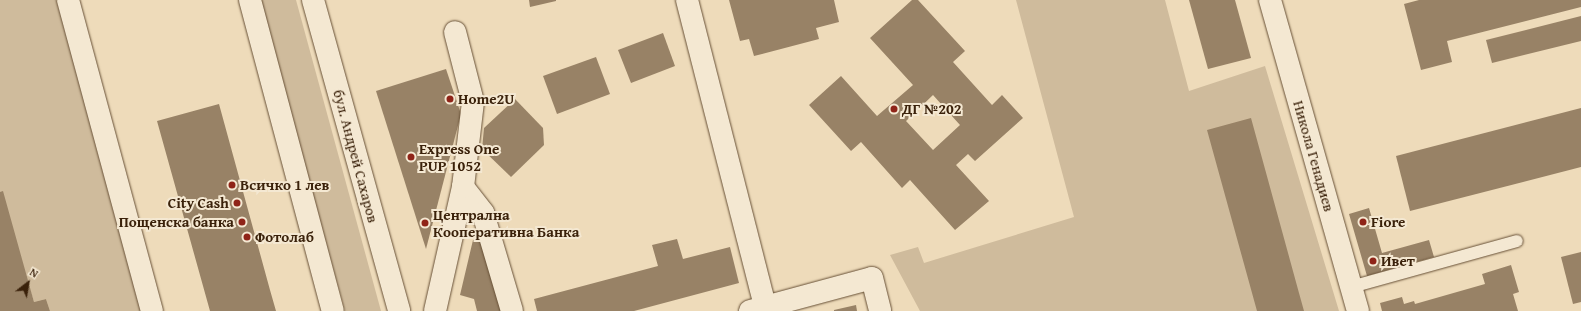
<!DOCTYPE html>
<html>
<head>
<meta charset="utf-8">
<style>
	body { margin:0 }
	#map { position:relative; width:1581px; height:311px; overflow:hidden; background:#eedbba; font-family:"Gentium Book Plus",serif }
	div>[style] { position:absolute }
	.green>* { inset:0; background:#cfbb9c }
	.building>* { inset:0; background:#988266 }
	.roads { filter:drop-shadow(0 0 1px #675036) drop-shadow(0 0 1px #675036) }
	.lane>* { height:12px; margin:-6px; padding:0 6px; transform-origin:6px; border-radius:6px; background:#f4e8d2 }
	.street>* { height:22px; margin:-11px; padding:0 11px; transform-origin:11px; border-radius:11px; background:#f4e8d2 }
	.secondary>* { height:22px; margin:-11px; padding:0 11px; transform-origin:11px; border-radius:11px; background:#f4e8d2 }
	.dots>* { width:11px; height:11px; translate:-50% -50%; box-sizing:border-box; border:2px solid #f4e8d2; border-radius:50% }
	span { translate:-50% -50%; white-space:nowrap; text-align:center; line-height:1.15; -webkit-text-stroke:4px #f4e8d2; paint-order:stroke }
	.poi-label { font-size:15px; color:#3a210a; font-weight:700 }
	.left { translate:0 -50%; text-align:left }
	.right { translate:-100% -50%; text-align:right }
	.street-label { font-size:15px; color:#3a210a }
	.north { position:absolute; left:8px; top:263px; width:40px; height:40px; -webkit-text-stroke:3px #f4e8d2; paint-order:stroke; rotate:31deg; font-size:11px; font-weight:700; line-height:16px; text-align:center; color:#3a210a }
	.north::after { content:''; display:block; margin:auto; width:14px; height:18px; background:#3a210a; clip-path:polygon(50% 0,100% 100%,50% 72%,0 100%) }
</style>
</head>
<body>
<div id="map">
	<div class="green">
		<div style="clip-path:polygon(0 0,68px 0,152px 311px,50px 311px,46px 299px,34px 302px,0 192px)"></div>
		<div style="clip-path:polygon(259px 0,296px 0,381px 311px,345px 311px)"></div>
		<div style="clip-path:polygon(1016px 0,1165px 0,1189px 91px,1265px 66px,1339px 311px,920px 311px,890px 255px,918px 247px,924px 263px,1074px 217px)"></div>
	</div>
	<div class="building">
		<div style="clip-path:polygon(529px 0,556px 0,556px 1px,530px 7px)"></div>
		<div style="clip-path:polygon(729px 0,834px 0,839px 22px,816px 28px,819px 39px,754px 56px,749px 39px,740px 41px)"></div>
		<div style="clip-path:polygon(evenodd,912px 0,918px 0,965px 51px,953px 62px,992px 105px,1002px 95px,1023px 118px,975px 161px,968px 154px,956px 165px,989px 201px,955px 230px,910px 180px,902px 188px,861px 142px,851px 151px,809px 105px,841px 76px,877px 116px,913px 85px,870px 38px,912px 0,933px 95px,960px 125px,933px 150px,906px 121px,933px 95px)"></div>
		<div style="clip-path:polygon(1189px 0,1235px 0,1251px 58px,1208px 69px)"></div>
		<div style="clip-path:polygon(1419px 0,1581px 0,1581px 7px,1447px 41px,1452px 62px,1421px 70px,1404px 4px)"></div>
		<div style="clip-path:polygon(1581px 16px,1581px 41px,1492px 63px,1486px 40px)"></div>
		<div style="clip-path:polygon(663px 33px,675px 66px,631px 83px,618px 50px)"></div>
		<div style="clip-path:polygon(596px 57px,610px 94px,557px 114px,543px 76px)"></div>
		<div style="clip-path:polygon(446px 69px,461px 114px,426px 249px,376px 91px)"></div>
		<div style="clip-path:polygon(515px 99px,543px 128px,544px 145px,511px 177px,482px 149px,484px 128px)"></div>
		<div style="clip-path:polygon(219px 104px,270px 290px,276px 311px,210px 311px,157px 121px)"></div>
		<div style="clip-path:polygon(1581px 108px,1581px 167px,1410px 211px,1396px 156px)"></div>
		<div style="clip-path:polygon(1251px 118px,1299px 293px,1304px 311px,1257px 311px,1207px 130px)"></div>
		<div style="clip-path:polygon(3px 191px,34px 302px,46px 299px,50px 311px,0 311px,0 192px)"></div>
		<div style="clip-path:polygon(1369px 208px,1382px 253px,1429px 240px,1434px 257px,1367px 276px,1349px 214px)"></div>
		<div style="clip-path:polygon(483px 237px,504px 311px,477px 311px,474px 299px,460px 295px,473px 240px)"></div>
		<div style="clip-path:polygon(677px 239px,683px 259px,730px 247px,739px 283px,634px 311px,537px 311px,534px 299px,658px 266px,652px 245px)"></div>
		<div style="clip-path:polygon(1581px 252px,1581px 302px,1573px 304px,1561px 257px)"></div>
		<div style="clip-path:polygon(1511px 265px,1519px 292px,1513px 294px,1518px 311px,1382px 311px,1380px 303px,1402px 297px,1404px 304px,1414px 301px,1415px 304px,1485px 284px,1482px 274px)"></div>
		<div style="clip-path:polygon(856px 305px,857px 311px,834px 311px,834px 310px)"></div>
	</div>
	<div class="roads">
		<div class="lane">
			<div style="left:1351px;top:287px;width:172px;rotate:-15.5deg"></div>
		</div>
		<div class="street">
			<div style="left:68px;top:0;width:322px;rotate:74.9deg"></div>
			<div style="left:687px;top:0;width:317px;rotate:75.7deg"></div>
			<div style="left:1270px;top:0;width:323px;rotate:74.2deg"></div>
			<div style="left:463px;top:187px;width:33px;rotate:52deg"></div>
			<div style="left:483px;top:213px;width:102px;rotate:73.5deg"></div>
			<div style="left:435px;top:311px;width:127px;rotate:-77.3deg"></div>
			<div style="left:463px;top:187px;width:86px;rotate:-83.3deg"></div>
			<div style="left:473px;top:102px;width:72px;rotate:-104.4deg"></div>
			<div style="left:750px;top:311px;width:126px;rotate:-15.1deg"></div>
			<div style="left:872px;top:278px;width:34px;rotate:76deg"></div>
		</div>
		<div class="secondary">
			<div style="left:250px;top:0;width:322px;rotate:75.1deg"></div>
			<div style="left:313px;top:0;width:323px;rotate:74.5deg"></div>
		</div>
	</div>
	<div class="dots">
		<div style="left:450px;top:99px;background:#8f2418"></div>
		<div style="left:894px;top:109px;background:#8f2418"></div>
		<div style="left:411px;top:157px;background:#8f2418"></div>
		<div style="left:232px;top:185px;background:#8f2418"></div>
		<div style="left:237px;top:203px;background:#8f2418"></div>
		<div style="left:242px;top:222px;background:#8f2418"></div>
		<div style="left:1363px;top:222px;background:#8f2418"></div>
		<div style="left:425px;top:223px;background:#8f2418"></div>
		<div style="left:247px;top:237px;background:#8f2418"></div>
		<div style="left:1373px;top:261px;background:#8f2418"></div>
	</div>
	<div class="poi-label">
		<span class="left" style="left:458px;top:99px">Home2U</span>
		<span class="left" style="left:902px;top:109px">ДГ №202</span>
		<span class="left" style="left:419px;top:157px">Express One<br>PUP 1052</span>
		<span class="left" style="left:240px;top:185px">Всичко 1 лев</span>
		<span class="right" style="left:229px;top:203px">City Cash</span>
		<span class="left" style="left:433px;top:223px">Централна<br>Кооперативна Банка</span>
		<span class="right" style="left:234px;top:222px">Пощенска банка</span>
		<span class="left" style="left:1371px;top:222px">Fiore</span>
		<span class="left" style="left:255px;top:237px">Фотолаб</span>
		<span class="left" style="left:1381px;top:261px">Ивет</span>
	</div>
	<div class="street-label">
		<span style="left:356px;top:156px;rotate:75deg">бул. Андрей Сахаров</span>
		<span style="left:1314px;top:156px;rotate:74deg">Никола Генадиев</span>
	</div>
	<div class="north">N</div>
</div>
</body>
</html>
